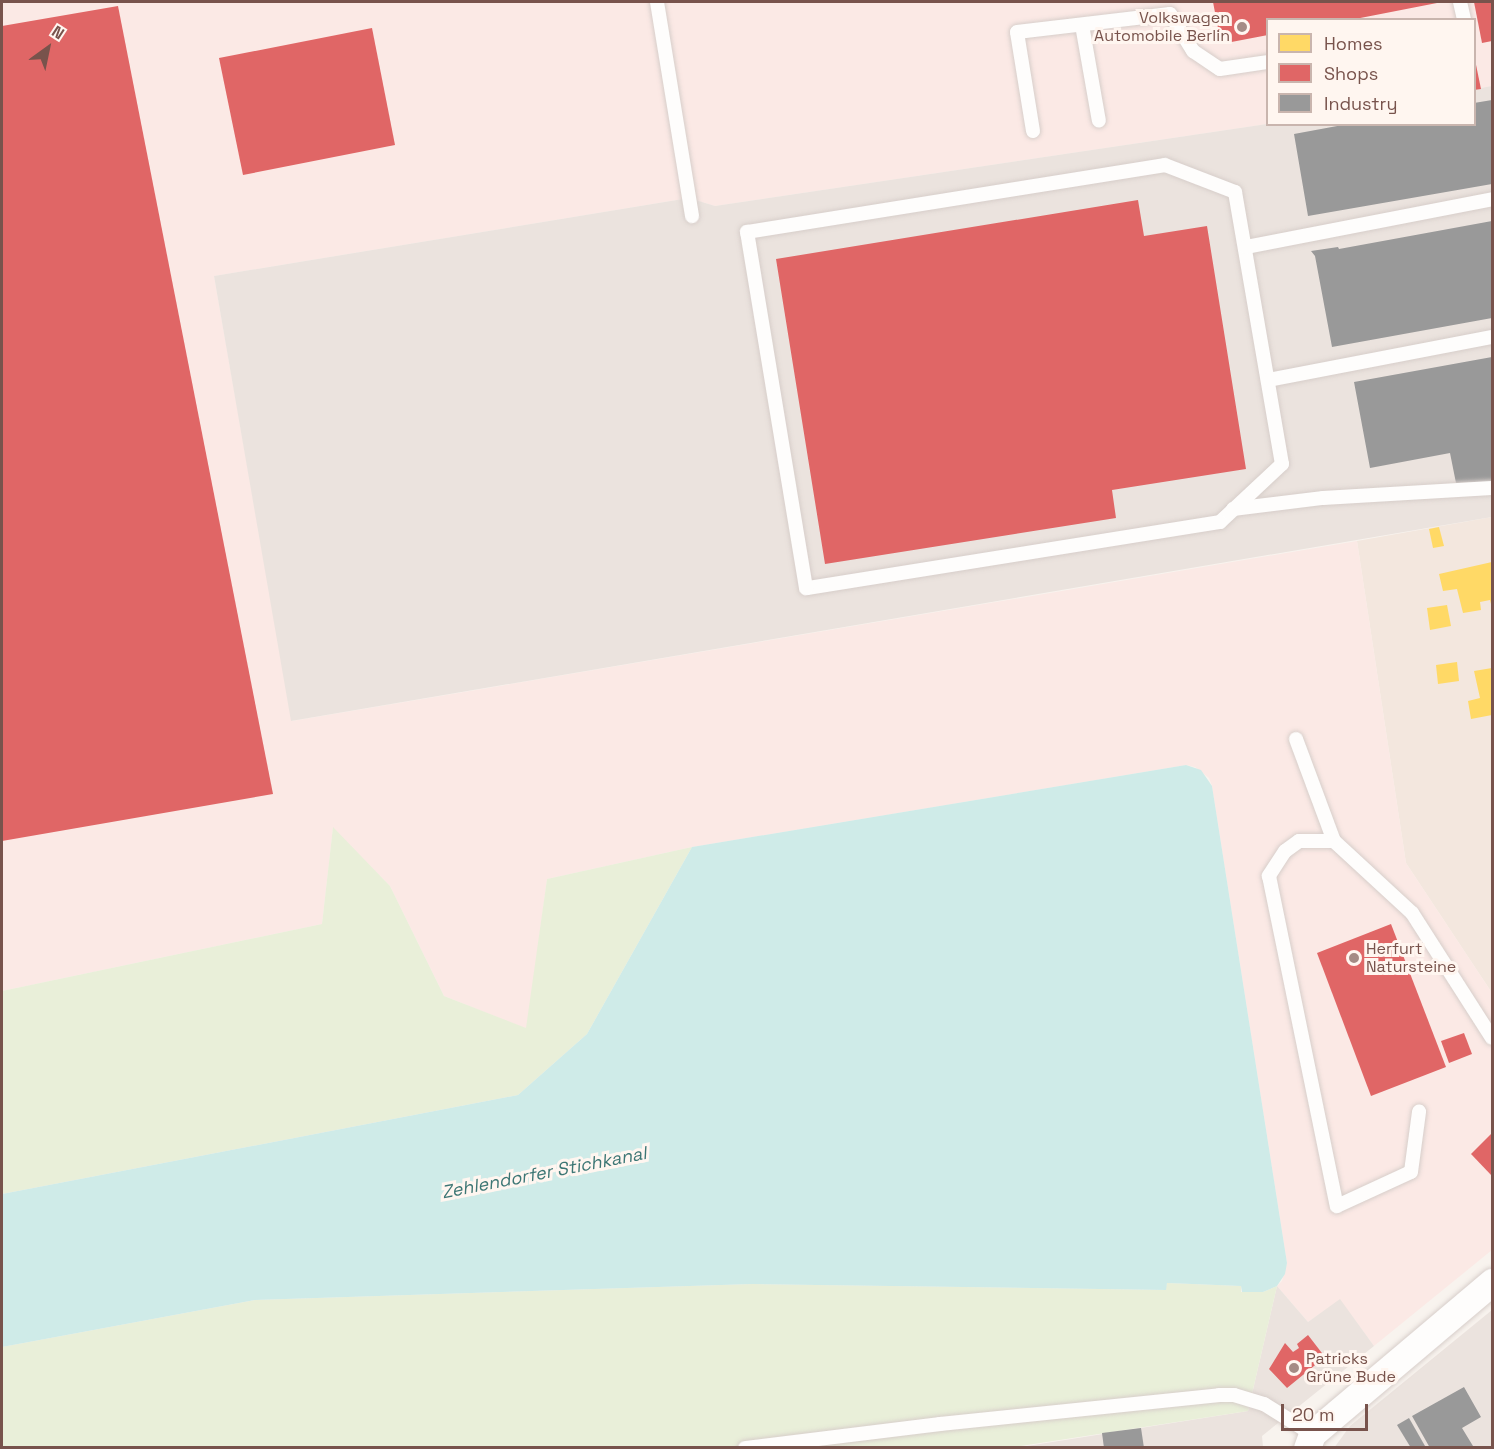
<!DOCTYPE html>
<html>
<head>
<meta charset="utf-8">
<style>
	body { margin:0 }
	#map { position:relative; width:1494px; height:1449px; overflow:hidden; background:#f8f3ee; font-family:"Space Grotesk",sans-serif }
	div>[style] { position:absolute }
	.residential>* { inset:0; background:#f3e7de }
	.commercial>* { inset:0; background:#fbe9e5 }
	.industrial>* { inset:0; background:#ebe3de }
	.green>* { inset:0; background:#e9efd9 }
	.water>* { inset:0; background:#cfebe8 }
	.homes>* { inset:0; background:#ffd966 }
	.shops>* { inset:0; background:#e06666 }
	.industry>* { inset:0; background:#999 }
	.roads { filter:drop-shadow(0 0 2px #d7ceca) drop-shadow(0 0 2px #d7ceca) }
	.lane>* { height:14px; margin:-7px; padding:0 7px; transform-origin:7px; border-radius:7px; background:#fefdfc }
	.street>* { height:27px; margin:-13.5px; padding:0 13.5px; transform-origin:13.5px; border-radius:13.5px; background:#fefdfc }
	.dots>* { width:16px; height:16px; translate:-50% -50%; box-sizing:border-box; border:3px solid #fff6f0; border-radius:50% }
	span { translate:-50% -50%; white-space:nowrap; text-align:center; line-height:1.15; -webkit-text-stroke:6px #fff6f0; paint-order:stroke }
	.poi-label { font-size:16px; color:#78534c }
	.right { translate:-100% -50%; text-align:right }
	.left { translate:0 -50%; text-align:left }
	.water-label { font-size:18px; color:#3c7674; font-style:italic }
	.frame { position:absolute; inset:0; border:3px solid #78534c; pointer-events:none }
	.legend { position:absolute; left:1266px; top:18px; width:210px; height:108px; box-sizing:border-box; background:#fff6f0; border:2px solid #c9b5ae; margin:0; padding:8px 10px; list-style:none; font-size:18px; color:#78534c }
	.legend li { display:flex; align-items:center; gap:12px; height:30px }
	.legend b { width:30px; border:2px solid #c9b5ae }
	.north { position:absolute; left:18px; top:18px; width:60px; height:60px; -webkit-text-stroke:4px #fff6f0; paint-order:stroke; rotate:33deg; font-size:16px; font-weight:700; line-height:24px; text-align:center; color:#78534c }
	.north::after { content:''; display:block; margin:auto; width:21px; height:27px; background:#78534c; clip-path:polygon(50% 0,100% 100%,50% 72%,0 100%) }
	.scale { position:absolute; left:1281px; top:1404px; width:87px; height:27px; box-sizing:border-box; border:3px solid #78534c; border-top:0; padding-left:8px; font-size:18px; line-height:21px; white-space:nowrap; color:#78534c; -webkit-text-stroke:4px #fff6f0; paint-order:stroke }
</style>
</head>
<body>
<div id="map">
	<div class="residential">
		<div style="clip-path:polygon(1492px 517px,1492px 993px,1406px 863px,1357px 541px)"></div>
	</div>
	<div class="commercial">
		<div style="clip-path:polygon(2px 2px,1492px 2px,1492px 86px,1475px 89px,1474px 20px,1268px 20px,1267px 124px,715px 206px,689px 198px,214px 276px,292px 721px,1357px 541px,1406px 863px,1492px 993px,1492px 1250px,1374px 1346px,1340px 1300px,1308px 1322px,1277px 1286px,1282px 1281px,1287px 1263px,1212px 786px,1209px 778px,1195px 767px,1186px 765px,692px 847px,547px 879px,527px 1029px,444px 996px,390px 886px,333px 828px,322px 924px,2px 991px)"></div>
	</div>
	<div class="industrial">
		<div style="clip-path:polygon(1492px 86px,1492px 517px,291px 721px,214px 276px,689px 198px,715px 206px,1267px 124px,1474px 124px,1475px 89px)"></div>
		<div style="clip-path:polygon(1277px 1286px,1308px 1322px,1340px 1299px,1374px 1346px,1262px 1436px,1263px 1447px,1015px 1448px,1248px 1411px)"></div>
		<div style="clip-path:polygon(1492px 1310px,1492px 1447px,1334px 1448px,1350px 1426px)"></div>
	</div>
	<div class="green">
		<div style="clip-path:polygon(333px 827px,390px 886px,444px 996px,526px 1028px,547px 879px,692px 847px,587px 1034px,518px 1095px,2px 1194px,2px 991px,322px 924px)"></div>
		<div style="clip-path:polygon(1167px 1283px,1241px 1286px,1241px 1292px,1263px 1292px,1277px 1286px,1248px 1411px,1015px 1447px,2px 1448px,2px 1347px,255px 1300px,753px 1284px,1165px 1290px)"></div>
	</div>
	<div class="water">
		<div style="clip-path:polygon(1186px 765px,1201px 770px,1212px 786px,1287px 1263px,1285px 1274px,1277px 1286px,1263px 1292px,1242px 1292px,1241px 1286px,1167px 1283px,1166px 1290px,753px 1284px,255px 1300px,2px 1347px,2px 1194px,518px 1095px,587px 1034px,692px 847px)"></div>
	</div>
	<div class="homes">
		<div style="clip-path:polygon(1439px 527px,1444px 546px,1433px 548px,1429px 529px)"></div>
		<div style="clip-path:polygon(1492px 562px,1492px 608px,1490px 600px,1480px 602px,1481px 610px,1463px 613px,1457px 589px,1443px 591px,1439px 574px)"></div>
		<div style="clip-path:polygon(1447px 605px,1451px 626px,1430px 630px,1427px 608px)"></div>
		<div style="clip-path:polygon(1457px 662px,1459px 681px,1438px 684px,1436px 665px)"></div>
		<div style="clip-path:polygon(1492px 668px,1492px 715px,1471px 719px,1468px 701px,1480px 698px,1474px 671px)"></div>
	</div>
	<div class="shops">
		<div style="clip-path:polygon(1213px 2px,1437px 2px,1437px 3px,1350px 20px,1268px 20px,1268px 35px,1221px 44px)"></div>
		<div style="clip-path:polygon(1474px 2px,1492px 2px,1492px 41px,1482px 43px)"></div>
		<div style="clip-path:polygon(118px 6px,273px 794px,2px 841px,2px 26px)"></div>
		<div style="clip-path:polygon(372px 28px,395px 145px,243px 175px,219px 58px)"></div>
		<div style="clip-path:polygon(1474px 55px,1481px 89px,1474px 90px)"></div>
		<div style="clip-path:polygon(1138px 200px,1144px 236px,1207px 226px,1246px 469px,1112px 490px,1116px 518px,825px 564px,776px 259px)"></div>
		<div style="clip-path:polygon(1391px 924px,1446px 1067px,1371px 1096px,1317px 953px)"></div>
		<div style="clip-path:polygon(1464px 1033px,1472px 1054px,1449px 1063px,1441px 1041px)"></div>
		<div style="clip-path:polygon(1492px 1133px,1492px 1176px,1471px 1154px)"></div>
		<div style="clip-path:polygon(1308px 1335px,1325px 1357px,1287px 1388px,1269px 1369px,1285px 1343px,1293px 1352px,1299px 1348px,1297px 1344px)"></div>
	</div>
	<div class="industry">
		<div style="clip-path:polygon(1492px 100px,1492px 184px,1308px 216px,1294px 134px,1348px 124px,1474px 124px,1474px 103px)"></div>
		<div style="clip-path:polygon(1492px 221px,1492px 318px,1332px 347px,1315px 256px,1311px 251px,1338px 247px,1339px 249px)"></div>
		<div style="clip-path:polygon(1492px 357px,1492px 482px,1456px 483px,1450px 453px,1370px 468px,1354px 382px)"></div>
		<div style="clip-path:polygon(1464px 1387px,1481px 1417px,1462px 1428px,1473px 1446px,1430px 1448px,1412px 1416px)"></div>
		<div style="clip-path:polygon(1409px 1418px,1425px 1446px,1422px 1448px,1411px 1448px,1397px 1425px)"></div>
		<div style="clip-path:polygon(1141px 1428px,1144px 1448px,1104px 1448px,1102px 1433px)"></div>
	</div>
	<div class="roads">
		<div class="lane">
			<div style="left:657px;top:2px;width:217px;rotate:80.7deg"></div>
			<div style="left:1460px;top:2px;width:18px;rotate:77deg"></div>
			<div style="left:1082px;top:25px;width:97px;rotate:80deg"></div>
			<div style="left:1033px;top:131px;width:100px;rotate:-99.2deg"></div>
			<div style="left:1017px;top:32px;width:154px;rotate:-6.7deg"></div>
			<div style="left:1170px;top:14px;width:44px;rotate:58.1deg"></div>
			<div style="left:1193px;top:51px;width:32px;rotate:34deg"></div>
			<div style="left:1220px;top:69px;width:49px;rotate:-8.3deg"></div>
			<div style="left:1165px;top:165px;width:75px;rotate:21.1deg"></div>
			<div style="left:1235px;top:192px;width:276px;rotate:80.2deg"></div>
			<div style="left:1282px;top:464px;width:85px;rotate:136.9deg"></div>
			<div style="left:1220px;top:522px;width:419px;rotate:170.9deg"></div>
			<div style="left:806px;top:588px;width:361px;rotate:-99.4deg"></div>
			<div style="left:747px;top:232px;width:423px;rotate:-9.1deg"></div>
			<div style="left:1246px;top:247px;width:251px;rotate:-11deg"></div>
			<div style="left:1268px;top:380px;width:228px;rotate:-10.9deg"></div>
			<div style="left:1233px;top:509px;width:91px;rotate:-7deg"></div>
			<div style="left:1323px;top:498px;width:169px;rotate:-3.4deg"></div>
			<div style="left:1296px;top:739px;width:109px;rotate:69.6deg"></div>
			<div style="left:1334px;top:841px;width:106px;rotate:42.7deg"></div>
			<div style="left:1412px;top:913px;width:148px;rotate:57.4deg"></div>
			<div style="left:1334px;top:841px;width:35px;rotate:180deg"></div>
			<div style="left:1299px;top:841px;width:17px;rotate:144deg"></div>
			<div style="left:1285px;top:851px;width:30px;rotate:123deg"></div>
			<div style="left:1269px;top:876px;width:337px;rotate:78.4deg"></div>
			<div style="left:1337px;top:1206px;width:81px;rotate:-24.7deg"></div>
			<div style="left:1411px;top:1172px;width:61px;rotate:-82.4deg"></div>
			<div style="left:745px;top:1448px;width:196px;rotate:-7deg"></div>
			<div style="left:940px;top:1424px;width:281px;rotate:-5.9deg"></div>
			<div style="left:1219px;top:1395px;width:15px"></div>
			<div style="left:1234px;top:1395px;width:31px;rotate:17deg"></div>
			<div style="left:1264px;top:1404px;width:57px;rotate:32deg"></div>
		</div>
		<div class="street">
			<div style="left:1307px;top:1448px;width:15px;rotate:-70deg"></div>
			<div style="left:1312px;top:1434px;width:236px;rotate:-40.2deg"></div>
		</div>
	</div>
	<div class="dots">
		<div style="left:1242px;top:27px;background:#a58b85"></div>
		<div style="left:1354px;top:958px;background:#a58b85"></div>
		<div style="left:1294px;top:1368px;background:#a58b85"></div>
	</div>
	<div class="poi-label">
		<span class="right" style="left:1230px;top:27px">Volkswagen<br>Automobile Berlin</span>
		<span class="left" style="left:1366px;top:958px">Herfurt<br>Natursteine</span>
		<span class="left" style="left:1306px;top:1368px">Patricks<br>Grüne Bude</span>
	</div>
	<div class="water-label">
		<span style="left:544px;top:1173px;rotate:-11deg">Zehlendorfer Stichkanal</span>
	</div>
	<div class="frame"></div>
	<ul class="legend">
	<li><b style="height:16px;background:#ffd966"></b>Homes</li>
	<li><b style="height:16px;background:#e06666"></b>Shops</li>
	<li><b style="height:16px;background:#999"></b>Industry</li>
	</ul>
	<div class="north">N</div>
	<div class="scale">20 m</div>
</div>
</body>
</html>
